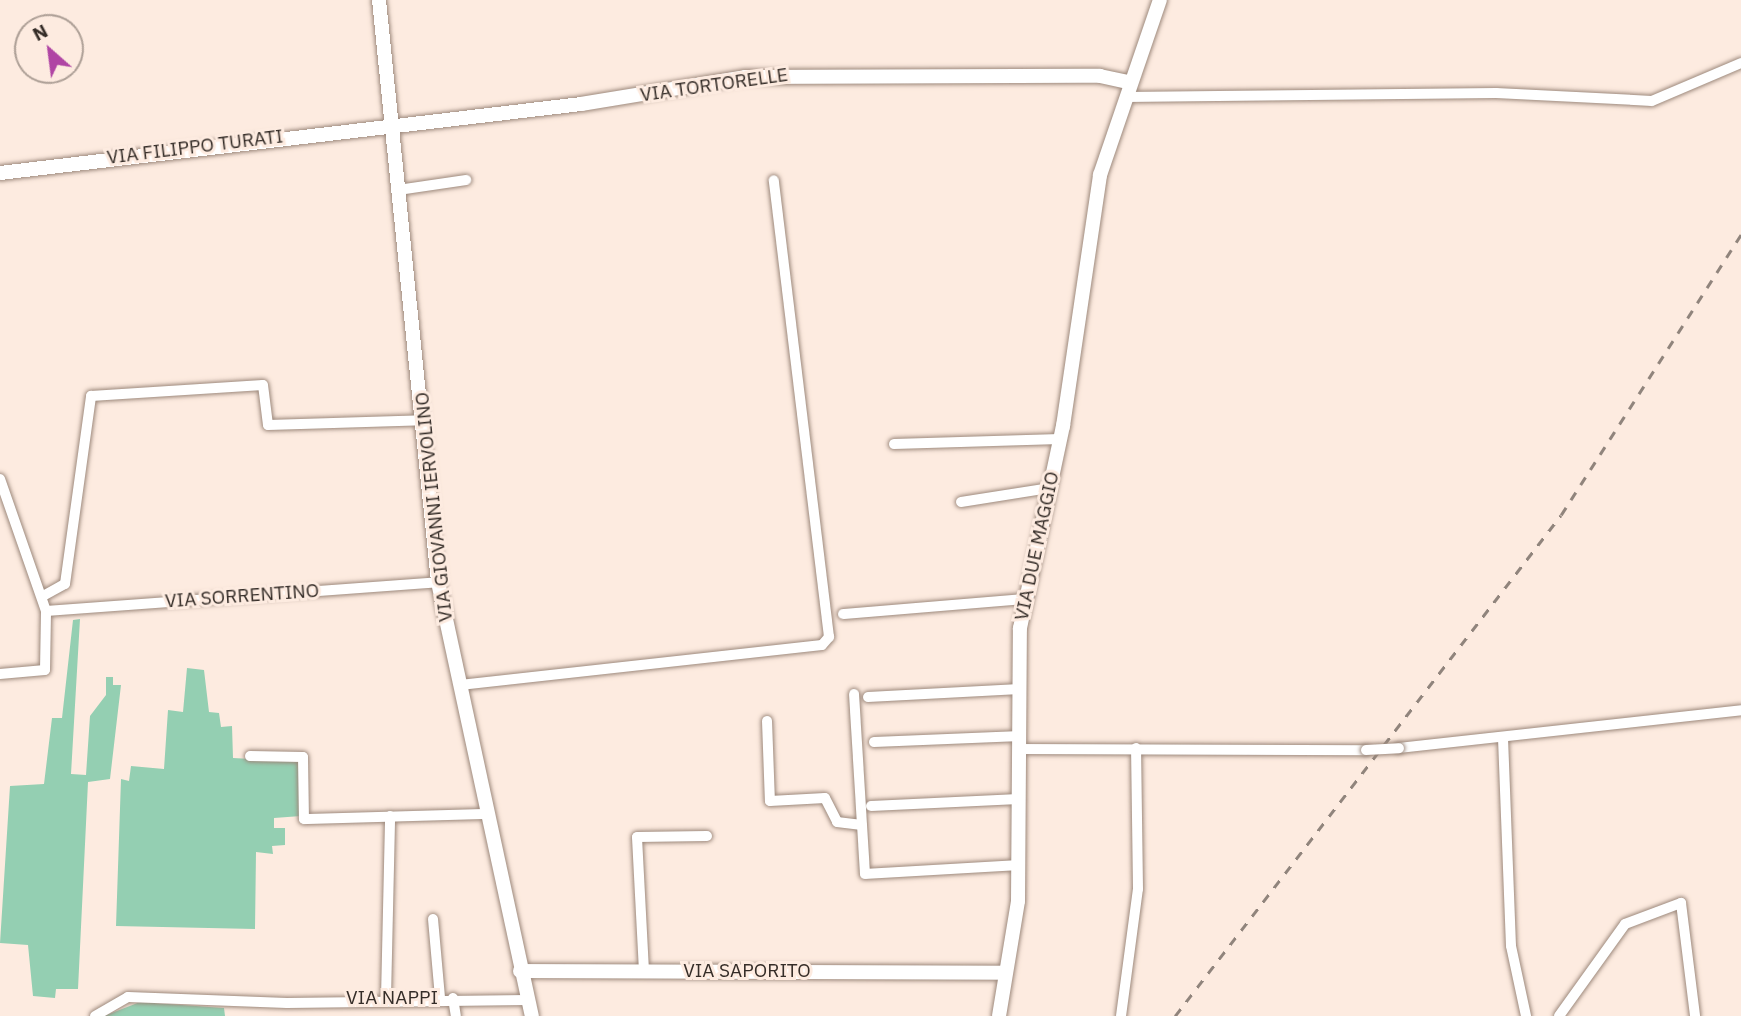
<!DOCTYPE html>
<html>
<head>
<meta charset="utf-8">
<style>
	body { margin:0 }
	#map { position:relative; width:1741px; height:1016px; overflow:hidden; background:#fdebe0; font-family:"IBM Plex Sans",sans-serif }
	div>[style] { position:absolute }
	.forest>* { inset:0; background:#94cfb2 }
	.roads { filter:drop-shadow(0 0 2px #9d897c) drop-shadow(0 0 2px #9d897c) }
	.street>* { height:10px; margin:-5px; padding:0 5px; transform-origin:5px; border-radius:5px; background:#fff }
	.secondary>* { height:14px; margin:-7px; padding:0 7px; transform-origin:7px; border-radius:7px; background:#fff }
	.rail>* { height:2.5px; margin-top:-1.25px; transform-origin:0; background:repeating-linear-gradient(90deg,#90847c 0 9px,transparent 0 18px) }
	.bridges { filter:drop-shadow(0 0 2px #9d897c) drop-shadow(0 0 2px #9d897c) }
	.street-bridge>* { height:10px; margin:-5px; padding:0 5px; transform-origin:5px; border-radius:5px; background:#fff }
	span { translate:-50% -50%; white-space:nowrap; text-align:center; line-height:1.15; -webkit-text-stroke:6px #fdebe0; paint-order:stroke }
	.street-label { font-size:19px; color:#352d28 }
	.north { position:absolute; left:14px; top:14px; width:70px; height:70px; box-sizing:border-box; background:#fdebe0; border:2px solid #ad9f96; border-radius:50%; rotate:332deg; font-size:19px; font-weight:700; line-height:28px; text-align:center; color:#352d28 }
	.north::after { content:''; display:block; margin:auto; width:24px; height:32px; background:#b045a4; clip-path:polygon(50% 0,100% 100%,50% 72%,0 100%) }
</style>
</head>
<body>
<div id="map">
	<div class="forest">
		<div style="clip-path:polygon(80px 619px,71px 774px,86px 775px,90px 716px,106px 695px,106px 677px,113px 677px,113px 685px,121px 685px,110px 779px,88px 782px,78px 989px,56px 989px,55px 998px,33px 996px,28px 945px,0 943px,10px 786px,44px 784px,52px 718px,62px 718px,73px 620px)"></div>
		<div style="clip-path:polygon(187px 668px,204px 670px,209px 712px,219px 713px,221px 727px,232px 726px,233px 758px,300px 762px,301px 816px,274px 818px,274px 828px,285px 828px,285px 845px,272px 846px,273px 854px,256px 852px,255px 929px,116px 926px,121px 779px,129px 781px,131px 766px,164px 769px,168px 710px,183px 712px)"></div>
		<div style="clip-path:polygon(140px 1002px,224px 1008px,225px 1016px,104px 1016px)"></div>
	</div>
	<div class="roads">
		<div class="street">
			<div style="left:1125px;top:97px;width:371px;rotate:-0.6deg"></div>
			<div style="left:1496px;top:93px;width:156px;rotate:2.9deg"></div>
			<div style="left:1652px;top:101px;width:97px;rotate:-23.1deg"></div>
			<div style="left:398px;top:190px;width:69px;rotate:-8.4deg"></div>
			<div style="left:894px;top:444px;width:166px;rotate:-1.7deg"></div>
			<div style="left:0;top:479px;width:140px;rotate:70.8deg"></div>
			<div style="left:46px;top:611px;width:393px;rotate:-4.2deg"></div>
			<div style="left:961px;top:502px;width:89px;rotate:-9deg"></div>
			<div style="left:43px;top:596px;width:25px;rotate:-29deg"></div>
			<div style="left:65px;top:584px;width:190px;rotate:-82.1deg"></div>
			<div style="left:91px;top:396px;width:172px;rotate:-3.7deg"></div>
			<div style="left:263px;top:385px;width:40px;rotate:82.9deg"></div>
			<div style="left:268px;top:425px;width:155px;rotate:-1.8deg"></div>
			<div style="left:843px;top:614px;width:183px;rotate:-4.7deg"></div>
			<div style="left:0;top:674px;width:45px;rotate:-5.1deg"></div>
			<div style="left:45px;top:670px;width:59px;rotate:-89deg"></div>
			<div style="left:460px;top:685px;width:364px;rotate:-6.3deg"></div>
			<div style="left:822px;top:645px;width:11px;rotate:-49deg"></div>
			<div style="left:829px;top:637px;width:460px;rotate:-96.9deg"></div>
			<div style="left:854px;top:694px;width:180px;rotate:86.5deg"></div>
			<div style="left:865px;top:874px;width:154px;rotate:-3.3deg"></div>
			<div style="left:868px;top:697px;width:152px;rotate:-3deg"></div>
			<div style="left:767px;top:721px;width:80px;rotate:87.9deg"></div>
			<div style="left:770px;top:801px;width:55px;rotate:-3.1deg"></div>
			<div style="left:825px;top:798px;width:27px;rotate:63deg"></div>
			<div style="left:837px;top:822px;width:25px;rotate:7deg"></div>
			<div style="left:1503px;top:738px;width:208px;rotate:87.8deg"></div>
			<div style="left:1511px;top:946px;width:72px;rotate:77.9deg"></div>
			<div style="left:874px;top:742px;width:147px;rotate:-2.3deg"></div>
			<div style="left:1399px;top:748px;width:344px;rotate:-6.3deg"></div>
			<div style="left:1020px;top:749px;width:346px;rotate:0.2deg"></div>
			<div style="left:250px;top:756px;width:53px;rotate:1.1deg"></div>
			<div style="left:303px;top:757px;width:62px;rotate:89.1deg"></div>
			<div style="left:304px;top:819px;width:183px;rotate:-1.6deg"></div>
			<div style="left:871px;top:806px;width:148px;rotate:-2.7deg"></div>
			<div style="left:433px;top:919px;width:79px;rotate:84.9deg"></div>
			<div style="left:644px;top:971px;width:134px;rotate:-93deg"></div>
			<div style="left:637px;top:837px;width:70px;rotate:-0.8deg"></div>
			<div style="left:386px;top:998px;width:182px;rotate:-88.7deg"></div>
			<div style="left:453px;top:998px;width:18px;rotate:81deg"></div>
			<div style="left:95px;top:1016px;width:38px;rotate:-30deg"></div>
			<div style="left:128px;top:997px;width:159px;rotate:2.2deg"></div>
			<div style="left:287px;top:1003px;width:240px;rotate:-0.7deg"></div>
			<div style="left:1121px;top:1016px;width:128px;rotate:-82.4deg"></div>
			<div style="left:1138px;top:889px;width:141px;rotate:-90.8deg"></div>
			<div style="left:1559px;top:1016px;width:113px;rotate:-54.3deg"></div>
			<div style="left:1625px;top:924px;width:60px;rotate:-20.6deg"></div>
			<div style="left:1681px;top:903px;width:114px;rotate:82.9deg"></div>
		</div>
		<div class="secondary">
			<div style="left:379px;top:0;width:585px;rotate:84.21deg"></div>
			<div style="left:438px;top:582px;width:444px;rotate:77.8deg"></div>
			<div style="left:0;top:173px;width:585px;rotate:-6.77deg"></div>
			<div style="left:581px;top:104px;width:166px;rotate:-9.3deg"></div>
			<div style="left:745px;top:77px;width:355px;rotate:-0.2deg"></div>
			<div style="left:1100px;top:76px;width:29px;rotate:12deg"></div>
			<div style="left:520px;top:971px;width:484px;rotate:0.2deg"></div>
			<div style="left:999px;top:1016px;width:117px;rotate:-80.6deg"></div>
			<div style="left:1018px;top:901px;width:273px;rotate:-89.6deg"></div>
			<div style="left:1020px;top:628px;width:207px;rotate:-78deg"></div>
			<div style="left:1063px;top:426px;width:254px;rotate:-81.6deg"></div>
			<div style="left:1100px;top:175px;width:185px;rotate:-71.1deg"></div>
		</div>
	</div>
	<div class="rail">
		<div style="left:1175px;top:1016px;width:632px;rotate:-52.39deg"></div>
		<div style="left:1561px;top:515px;width:333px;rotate:-57.3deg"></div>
	</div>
	<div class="bridges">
		<div class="street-bridge">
			<div style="left:1366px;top:750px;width:33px;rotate:-3deg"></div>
		</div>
	</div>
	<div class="street-label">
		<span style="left:714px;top:85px;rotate:-8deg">VIA TORTORELLE</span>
		<span style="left:195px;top:147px;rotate:-7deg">VIA FILIPPO TURATI</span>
		<span style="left:434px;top:507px;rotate:-96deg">VIA GIOVANNI IERVOLINO</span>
		<span style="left:1037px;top:546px;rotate:-78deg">VIA DUE MAGGIO</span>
		<span style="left:242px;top:596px;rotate:-4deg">VIA SORRENTINO</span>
		<span style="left:747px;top:971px">VIA SAPORITO</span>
		<span style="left:392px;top:998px">VIA NAPPI</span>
	</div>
	<div class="north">N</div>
</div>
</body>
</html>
